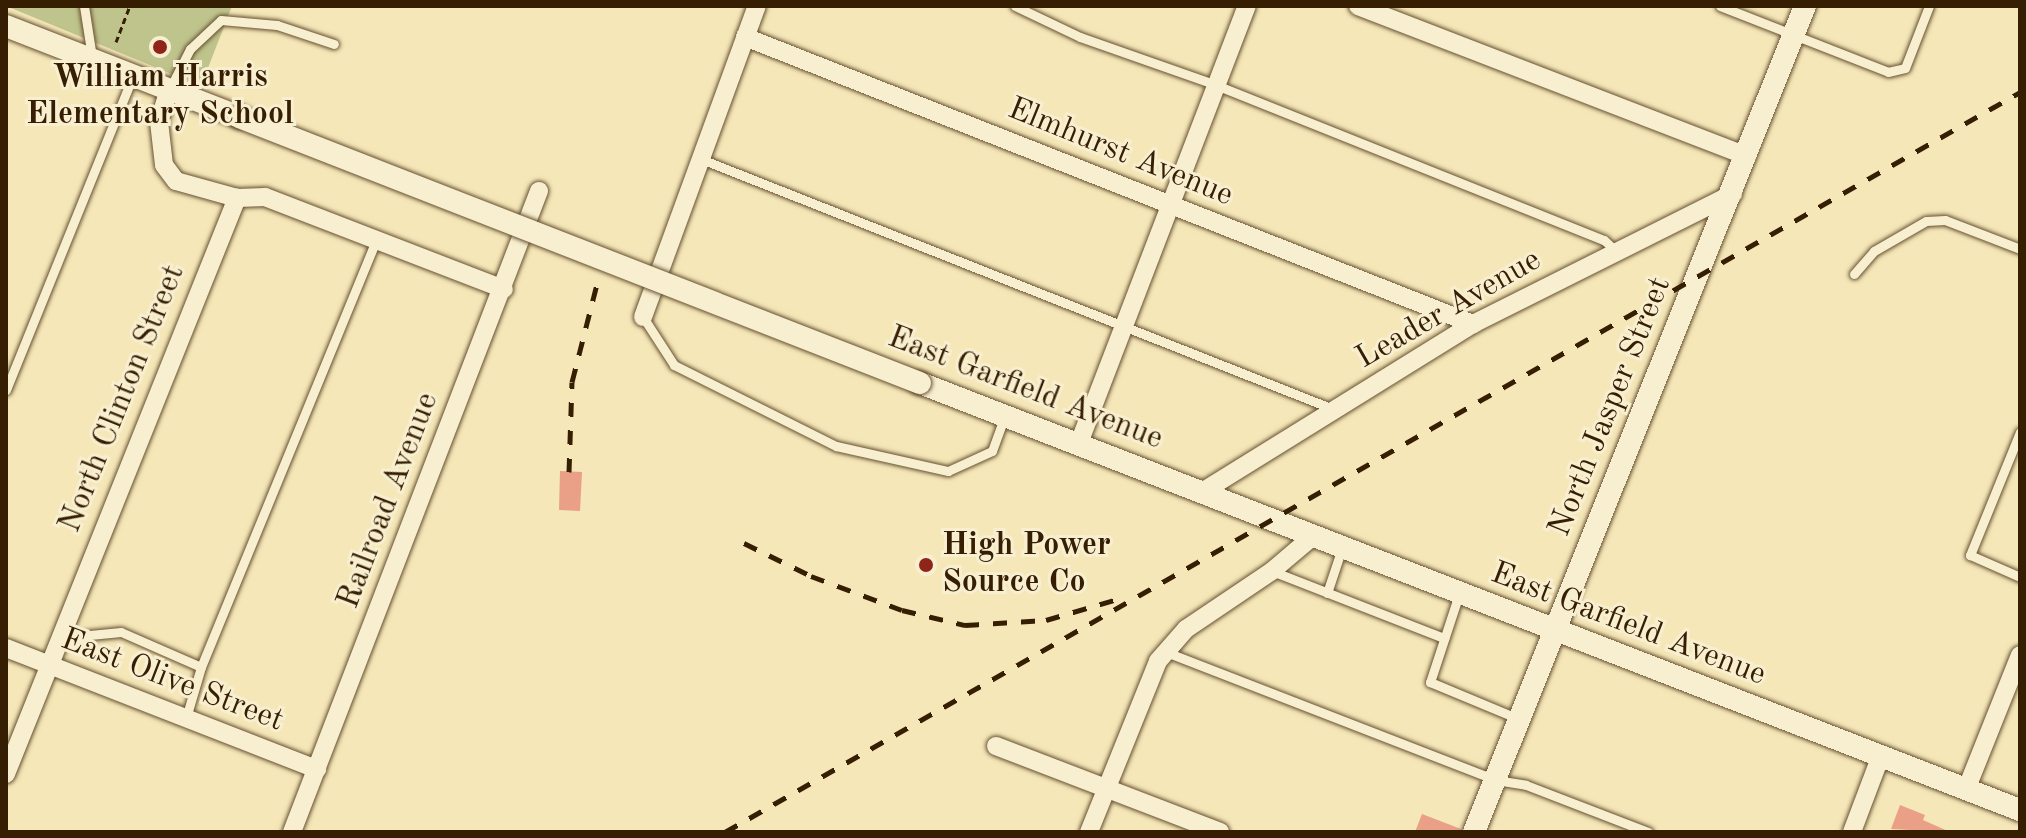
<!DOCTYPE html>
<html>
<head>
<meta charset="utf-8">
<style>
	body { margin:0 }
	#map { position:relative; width:2026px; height:838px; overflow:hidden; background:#f5e7b8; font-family:"Old Standard TT",serif }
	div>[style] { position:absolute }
	.green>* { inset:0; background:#bfc48d }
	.building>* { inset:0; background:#e9a087 }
	.path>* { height:3px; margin-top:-1.5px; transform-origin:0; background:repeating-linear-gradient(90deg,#361e03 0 6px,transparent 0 10px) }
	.roads { filter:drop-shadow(0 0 2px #665030) drop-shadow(0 0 2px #665030) }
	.service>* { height:9px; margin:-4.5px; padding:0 4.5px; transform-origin:4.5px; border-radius:4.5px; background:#f8efd1 }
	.minor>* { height:18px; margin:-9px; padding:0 9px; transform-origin:9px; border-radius:9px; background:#f8efd1 }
	.tertiary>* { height:22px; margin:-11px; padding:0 11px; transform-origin:11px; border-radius:11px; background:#f8efd1 }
	.rail>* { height:5px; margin-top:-2.5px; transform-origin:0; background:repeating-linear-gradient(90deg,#361e03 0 14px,transparent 0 28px) }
	.bridges { filter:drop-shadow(0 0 2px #665030) drop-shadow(0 0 2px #665030) }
	.tertiary-bridge>* { height:22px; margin:-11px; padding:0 11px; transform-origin:11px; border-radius:11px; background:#f8efd1 }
	.dots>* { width:22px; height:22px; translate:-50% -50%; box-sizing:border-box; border:4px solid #f8efd1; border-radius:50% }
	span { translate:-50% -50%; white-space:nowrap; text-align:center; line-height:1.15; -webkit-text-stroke:6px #f8efd1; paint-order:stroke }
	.poi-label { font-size:32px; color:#361e03; font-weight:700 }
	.left { translate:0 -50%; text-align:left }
	.street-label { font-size:32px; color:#361e03 }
	.frame { position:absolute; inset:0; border:8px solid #361e03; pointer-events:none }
</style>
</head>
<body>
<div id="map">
	<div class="green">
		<div style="clip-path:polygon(6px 6px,232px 6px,201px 86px)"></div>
	</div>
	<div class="building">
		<div style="clip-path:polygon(560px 471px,582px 472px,580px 511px,559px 510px)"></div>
		<div style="clip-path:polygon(1900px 805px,1925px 815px,1923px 820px,1950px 832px,1891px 829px)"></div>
		<div style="clip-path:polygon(1422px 814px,1461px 829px,1460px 832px,1415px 832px)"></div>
	</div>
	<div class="path">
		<div style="left:116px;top:42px;width:39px;rotate:-69deg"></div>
	</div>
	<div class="roads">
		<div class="service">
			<div style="left:84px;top:6px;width:52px;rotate:81.1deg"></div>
			<div style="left:1015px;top:6px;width:72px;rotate:25.5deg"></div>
			<div style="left:1080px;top:37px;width:144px;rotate:19.4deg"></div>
			<div style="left:1216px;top:85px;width:418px;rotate:21.8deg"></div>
			<div style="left:1604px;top:240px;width:18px;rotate:43deg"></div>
			<div style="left:1720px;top:6px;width:180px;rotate:21.4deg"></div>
			<div style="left:1888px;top:72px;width:17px;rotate:-13deg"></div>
			<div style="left:1905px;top:68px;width:66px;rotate:-68.8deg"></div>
			<div style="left:169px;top:90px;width:46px;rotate:-62.9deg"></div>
			<div style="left:190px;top:49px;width:42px;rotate:-43.1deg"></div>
			<div style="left:221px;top:20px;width:56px;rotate:5.1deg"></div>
			<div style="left:277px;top:25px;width:60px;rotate:18.4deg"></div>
			<div style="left:701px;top:159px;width:680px;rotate:21.58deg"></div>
			<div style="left:1854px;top:274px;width:30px;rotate:-49deg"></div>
			<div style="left:1874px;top:251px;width:60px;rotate:-30deg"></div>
			<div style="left:1926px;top:221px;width:19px;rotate:-3deg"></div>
			<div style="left:1945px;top:220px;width:80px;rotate:21.1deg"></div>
			<div style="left:643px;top:317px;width:57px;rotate:57.1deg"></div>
			<div style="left:674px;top:365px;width:181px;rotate:26.6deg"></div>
			<div style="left:836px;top:446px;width:115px;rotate:12.6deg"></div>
			<div style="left:948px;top:471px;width:48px;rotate:-24.4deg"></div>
			<div style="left:992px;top:451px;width:38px;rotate:-70deg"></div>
			<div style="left:6px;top:390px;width:339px;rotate:-68deg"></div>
			<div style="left:2020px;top:432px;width:133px;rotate:112.1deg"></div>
			<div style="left:1970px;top:555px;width:55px;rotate:23.7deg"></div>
			<div style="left:1272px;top:571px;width:185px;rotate:21.3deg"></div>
			<div style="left:1327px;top:593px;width:47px;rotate:-71.6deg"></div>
			<div style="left:1459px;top:594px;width:93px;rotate:108.2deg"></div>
			<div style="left:1430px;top:682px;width:96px;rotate:22.6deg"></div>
			<div style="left:59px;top:638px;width:62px;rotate:-5.5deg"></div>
			<div style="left:121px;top:632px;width:87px;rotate:23.6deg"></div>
			<div style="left:201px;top:667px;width:53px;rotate:106.4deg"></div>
			<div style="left:1166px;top:652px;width:354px;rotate:21.2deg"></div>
			<div style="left:1496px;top:780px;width:30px;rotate:9deg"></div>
			<div style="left:1526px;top:785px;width:131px;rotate:21.1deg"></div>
			<div style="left:201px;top:667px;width:461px;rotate:-67.7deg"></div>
		</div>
		<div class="minor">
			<div style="left:1358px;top:6px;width:417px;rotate:21.1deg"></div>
			<div style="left:745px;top:37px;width:783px;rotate:21.52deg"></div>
			<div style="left:237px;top:198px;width:28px;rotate:-2deg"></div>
			<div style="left:265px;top:197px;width:256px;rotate:21.1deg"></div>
			<div style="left:643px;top:317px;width:331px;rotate:-69.9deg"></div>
			<div style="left:1079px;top:443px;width:468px;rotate:-69deg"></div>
			<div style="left:1202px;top:492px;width:319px;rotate:-31.8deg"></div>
			<div style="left:1473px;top:324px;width:291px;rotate:-26.6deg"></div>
			<div style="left:6px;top:648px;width:334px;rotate:21.3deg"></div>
			<div style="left:996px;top:746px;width:240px;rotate:21deg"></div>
			<div style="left:6px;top:774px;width:621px;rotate:-68.15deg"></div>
			<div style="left:237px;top:198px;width:63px;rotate:-164.4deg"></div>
			<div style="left:176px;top:181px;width:20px;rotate:-127deg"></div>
			<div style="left:164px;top:165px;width:43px;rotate:-96.6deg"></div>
			<div style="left:159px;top:122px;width:34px;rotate:-73deg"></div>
			<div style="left:1966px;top:790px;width:145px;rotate:-68.2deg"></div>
			<div style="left:292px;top:832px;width:687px;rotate:-68.93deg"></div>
			<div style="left:1089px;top:832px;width:184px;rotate:-68deg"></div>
			<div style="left:1158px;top:661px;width:43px;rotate:-48.8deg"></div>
			<div style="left:1186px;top:629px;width:104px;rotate:-34deg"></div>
			<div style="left:1272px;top:571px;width:52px;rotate:-40.4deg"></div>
			<div style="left:1852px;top:832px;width:79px;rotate:-69.3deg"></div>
		</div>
		<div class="tertiary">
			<div style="left:6px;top:26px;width:250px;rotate:21.3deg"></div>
			<div style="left:920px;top:383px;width:1180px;rotate:21.22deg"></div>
			<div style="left:1474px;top:832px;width:890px;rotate:-68.16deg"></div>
		</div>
	</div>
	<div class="rail">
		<div style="left:569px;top:472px;width:90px;rotate:-88.1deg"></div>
		<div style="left:572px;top:382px;width:105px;rotate:-75.7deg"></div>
		<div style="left:744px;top:543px;width:75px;rotate:26.2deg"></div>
		<div style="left:811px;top:576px;width:97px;rotate:20.5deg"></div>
		<div style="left:902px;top:610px;width:65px;rotate:13.4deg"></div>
		<div style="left:965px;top:625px;width:81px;rotate:-3.5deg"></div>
		<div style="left:1046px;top:620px;width:75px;rotate:-16.3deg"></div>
		<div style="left:725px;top:832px;width:1492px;rotate:-29.74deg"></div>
	</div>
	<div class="bridges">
		<div class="tertiary-bridge">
			<div style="left:239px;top:117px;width:731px;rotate:21.34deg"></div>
		</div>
	</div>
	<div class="dots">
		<div style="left:160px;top:47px;background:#8f2418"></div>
		<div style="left:926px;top:565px;background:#8f2418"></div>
	</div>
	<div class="poi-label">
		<span style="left:160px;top:97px">William Harris<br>Elementary School</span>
		<span class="left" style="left:942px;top:565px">High Power<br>Source Co</span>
	</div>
	<div class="street-label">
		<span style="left:1120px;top:153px;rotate:22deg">Elmhurst Avenue</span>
		<span style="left:1449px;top:310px;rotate:-30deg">Leader Avenue</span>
		<span style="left:1025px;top:389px;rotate:21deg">East Garfield Avenue</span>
		<span style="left:123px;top:399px;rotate:-68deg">North Clinton Street</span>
		<span style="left:1611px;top:407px;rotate:-68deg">North Jasper Street</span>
		<span style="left:389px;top:501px;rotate:-69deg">Railroad Avenue</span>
		<span style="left:1628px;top:625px;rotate:21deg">East Garfield Avenue</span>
		<span style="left:172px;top:681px;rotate:21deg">East Olive Street</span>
	</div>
	<div class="frame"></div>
</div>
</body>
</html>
